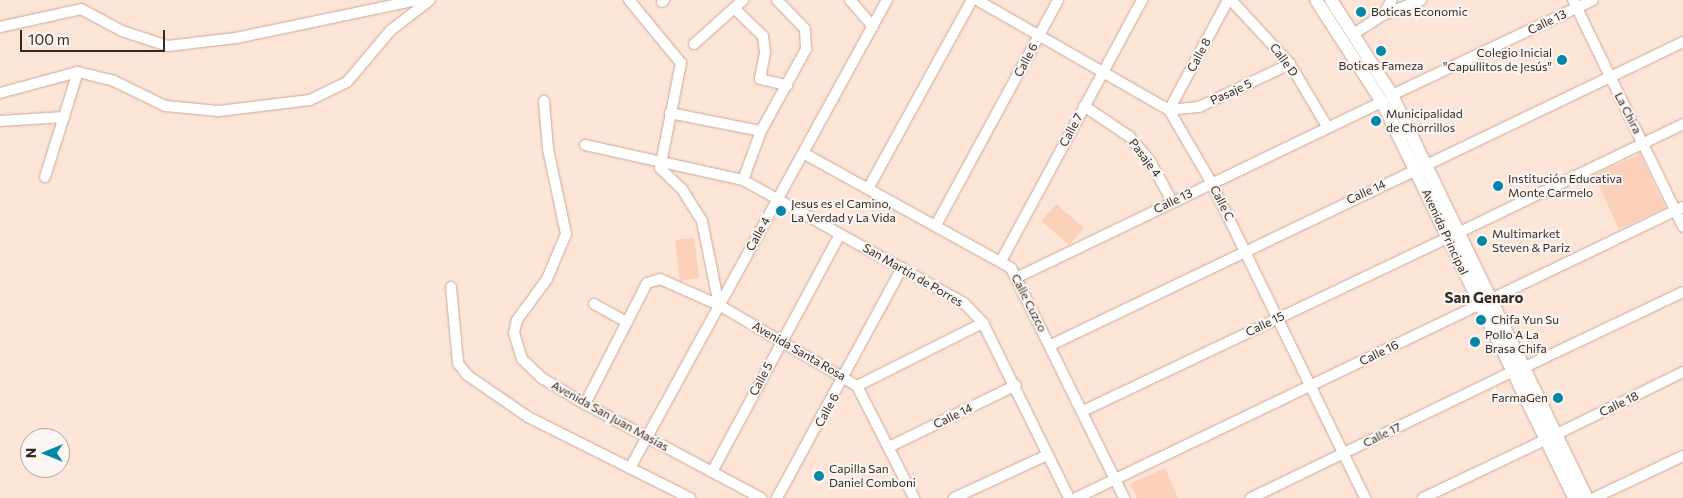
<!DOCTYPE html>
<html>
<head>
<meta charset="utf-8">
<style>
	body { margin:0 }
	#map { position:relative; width:1683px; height:498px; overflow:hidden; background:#fce4d7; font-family:Commissioner,sans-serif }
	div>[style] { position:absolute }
	.green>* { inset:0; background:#fad0b8 }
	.roads { filter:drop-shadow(0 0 1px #c6aa9a) drop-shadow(0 0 1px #c6aa9a) }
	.minor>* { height:10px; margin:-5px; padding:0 5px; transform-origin:5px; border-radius:5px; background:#fff }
	.tertiary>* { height:12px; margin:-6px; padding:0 6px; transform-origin:6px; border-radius:6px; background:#fff }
	.dots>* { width:14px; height:14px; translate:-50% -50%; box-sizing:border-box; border:2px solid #fcf6f2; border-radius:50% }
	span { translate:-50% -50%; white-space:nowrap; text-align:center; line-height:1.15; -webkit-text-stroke:4px #fcf6f2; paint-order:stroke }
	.poi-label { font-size:12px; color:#342923 }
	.left { translate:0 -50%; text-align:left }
	.right { translate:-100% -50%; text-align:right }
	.street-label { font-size:12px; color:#342923 }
	.quarter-label { font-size:15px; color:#342923; font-weight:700 }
	.north { position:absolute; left:20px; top:428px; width:50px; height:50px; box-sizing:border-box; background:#fcf6f2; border:1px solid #aca49f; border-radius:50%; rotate:270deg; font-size:14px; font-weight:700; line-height:20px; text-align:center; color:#342923 }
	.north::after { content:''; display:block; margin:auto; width:18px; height:22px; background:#0287a9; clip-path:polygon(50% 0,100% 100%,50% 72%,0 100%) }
	.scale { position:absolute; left:20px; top:30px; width:145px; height:22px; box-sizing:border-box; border:2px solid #342923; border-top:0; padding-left:6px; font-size:15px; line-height:18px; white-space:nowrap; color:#342923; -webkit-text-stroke:4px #fcf6f2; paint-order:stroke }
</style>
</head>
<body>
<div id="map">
	<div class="green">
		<div style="clip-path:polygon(1640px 154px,1665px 208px,1619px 229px,1594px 175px)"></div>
		<div style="clip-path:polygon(1056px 204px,1084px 228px,1069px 245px,1041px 221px)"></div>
		<div style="clip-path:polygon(694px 238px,699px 278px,680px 281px,675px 240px)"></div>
		<div style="clip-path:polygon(1165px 468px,1178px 498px,1137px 498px,1130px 484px)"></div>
	</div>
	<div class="roads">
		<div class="minor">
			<div style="left:629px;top:0;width:82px;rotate:50.5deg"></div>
			<div style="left:681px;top:63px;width:107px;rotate:101.3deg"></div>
			<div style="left:660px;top:168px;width:30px;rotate:44deg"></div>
			<div style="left:682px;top:189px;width:38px;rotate:58deg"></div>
			<div style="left:702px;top:221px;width:86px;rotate:78.6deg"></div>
			<div style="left:850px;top:0;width:35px;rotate:49deg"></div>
			<div style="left:977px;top:0;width:221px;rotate:29.8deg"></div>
			<div style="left:1169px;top:110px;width:83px;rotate:59.7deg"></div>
			<div style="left:1211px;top:182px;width:352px;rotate:64deg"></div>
			<div style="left:1231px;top:0;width:87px;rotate:47.3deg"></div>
			<div style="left:1290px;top:64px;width:74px;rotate:59.3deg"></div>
			<div style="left:1573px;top:0;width:252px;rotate:64.1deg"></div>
			<div style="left:662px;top:2px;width:3px;rotate:-45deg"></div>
			<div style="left:734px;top:8px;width:40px;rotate:44deg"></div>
			<div style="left:763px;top:36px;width:17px;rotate:83deg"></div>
			<div style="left:765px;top:53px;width:26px;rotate:101deg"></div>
			<div style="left:760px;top:79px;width:28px;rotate:13deg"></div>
			<div style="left:1383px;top:15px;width:41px;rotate:-21.5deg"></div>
			<div style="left:0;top:27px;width:83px;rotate:-12.5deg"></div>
			<div style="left:81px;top:9px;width:47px;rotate:28.2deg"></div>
			<div style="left:122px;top:31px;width:48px;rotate:18.1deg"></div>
			<div style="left:168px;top:46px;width:68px;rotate:-6.7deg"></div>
			<div style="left:236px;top:38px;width:186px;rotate:-11.8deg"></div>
			<div style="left:1355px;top:33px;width:33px;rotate:-33deg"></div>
			<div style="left:1383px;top:15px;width:17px;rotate:-59deg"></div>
			<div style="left:694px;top:44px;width:66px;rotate:-41.9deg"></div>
			<div style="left:0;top:93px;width:81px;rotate:-15.1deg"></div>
			<div style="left:78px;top:72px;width:37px;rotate:14deg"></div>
			<div style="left:114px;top:81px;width:57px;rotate:26.1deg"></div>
			<div style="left:165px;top:106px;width:54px;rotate:5.3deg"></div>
			<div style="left:219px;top:111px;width:92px;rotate:-6.9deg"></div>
			<div style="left:310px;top:100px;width:41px;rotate:-25.9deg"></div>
			<div style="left:347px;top:82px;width:68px;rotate:-49.8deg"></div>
			<div style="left:391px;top:30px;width:49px;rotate:-37.6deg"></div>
			<div style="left:1392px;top:95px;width:222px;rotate:-25.3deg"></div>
			<div style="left:544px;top:101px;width:48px;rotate:85.2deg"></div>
			<div style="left:548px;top:149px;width:87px;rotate:78deg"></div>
			<div style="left:566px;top:234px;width:49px;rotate:112.9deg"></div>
			<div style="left:547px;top:279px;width:51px;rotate:126.2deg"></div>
			<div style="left:517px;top:320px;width:13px;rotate:103deg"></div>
			<div style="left:514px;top:333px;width:27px;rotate:73deg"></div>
			<div style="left:522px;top:359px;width:28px;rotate:44deg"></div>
			<div style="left:542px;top:378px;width:50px;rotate:31.2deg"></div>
			<div style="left:585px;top:404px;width:200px;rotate:28.1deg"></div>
			<div style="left:1084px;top:106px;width:55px;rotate:34deg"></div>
			<div style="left:1130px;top:137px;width:31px;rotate:50deg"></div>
			<div style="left:1150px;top:161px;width:46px;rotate:61.2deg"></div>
			<div style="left:1169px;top:110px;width:30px;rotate:-6deg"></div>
			<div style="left:1199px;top:107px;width:101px;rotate:-25.3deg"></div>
			<div style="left:1169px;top:110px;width:125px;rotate:-61.8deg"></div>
			<div style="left:670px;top:113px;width:93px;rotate:11.2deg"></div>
			<div style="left:0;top:121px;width:64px;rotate:-3.6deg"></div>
			<div style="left:585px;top:145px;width:162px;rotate:12.5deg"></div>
			<div style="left:743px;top:180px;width:253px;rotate:29.1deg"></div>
			<div style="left:964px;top:303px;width:28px;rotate:46deg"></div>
			<div style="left:983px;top:323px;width:195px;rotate:63.8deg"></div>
			<div style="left:803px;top:153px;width:238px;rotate:28.9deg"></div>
			<div style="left:1011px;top:268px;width:256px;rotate:63.8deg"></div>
			<div style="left:45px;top:177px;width:110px;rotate:-72.6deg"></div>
			<div style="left:743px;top:180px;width:52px;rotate:-69.8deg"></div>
			<div style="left:761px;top:131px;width:94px;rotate:-61.2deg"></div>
			<div style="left:806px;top:49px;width:20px;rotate:-93deg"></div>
			<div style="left:805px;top:29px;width:40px;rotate:-134deg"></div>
			<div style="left:869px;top:187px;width:213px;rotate:-61.2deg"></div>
			<div style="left:936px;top:225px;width:256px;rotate:-61.5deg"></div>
			<div style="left:1460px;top:232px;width:248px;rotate:-25.8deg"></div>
			<div style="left:1001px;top:261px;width:297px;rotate:-61.6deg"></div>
			<div style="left:1018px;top:277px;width:404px;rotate:-25.7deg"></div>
			<div style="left:451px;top:287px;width:76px;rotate:84.7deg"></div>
			<div style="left:458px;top:363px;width:15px;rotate:53deg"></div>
			<div style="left:467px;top:375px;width:74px;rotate:34.5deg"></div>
			<div style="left:528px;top:417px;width:181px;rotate:26.6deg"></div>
			<div style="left:594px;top:304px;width:37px;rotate:29deg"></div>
			<div style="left:1051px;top:345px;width:701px;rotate:-25.61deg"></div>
			<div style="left:1525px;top:367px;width:175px;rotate:-25.4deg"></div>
			<div style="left:857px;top:386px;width:141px;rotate:-26.6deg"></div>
			<div style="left:585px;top:404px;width:136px;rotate:-62.9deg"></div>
			<div style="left:647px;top:283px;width:14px;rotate:-17deg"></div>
			<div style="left:660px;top:279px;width:64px;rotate:23.8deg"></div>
			<div style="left:719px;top:305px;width:160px;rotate:30.4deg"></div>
			<div style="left:857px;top:386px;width:126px;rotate:63deg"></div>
			<div style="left:1083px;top:411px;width:404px;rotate:-25.4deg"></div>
			<div style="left:1555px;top:435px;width:143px;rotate:-26.2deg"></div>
			<div style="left:889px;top:447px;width:141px;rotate:-26deg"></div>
			<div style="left:630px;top:468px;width:534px;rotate:-61.23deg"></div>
			<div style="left:712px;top:472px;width:270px;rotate:-61.7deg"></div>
			<div style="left:777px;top:498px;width:262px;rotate:-61.5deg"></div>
			<div style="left:954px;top:498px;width:102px;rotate:-24.8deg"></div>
			<div style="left:1076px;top:498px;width:673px;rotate:-25.61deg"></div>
			<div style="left:1251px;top:498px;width:290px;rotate:-25.8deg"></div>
			<div style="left:1423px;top:498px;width:135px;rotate:-25.4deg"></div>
			<div style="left:1594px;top:498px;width:98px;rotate:-25.3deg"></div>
		</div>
		<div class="tertiary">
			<div style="left:1316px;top:0;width:121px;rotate:57.1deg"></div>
			<div style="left:1382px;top:102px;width:440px;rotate:64.1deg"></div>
			<div style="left:1331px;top:0;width:113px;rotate:57.3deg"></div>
			<div style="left:1392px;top:95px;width:448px;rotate:64.2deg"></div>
		</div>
	</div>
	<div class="dots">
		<div style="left:1361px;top:12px;background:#0287a9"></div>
		<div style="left:1381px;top:51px;background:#0287a9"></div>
		<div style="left:1562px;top:60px;background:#0287a9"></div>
		<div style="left:1376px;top:121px;background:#0287a9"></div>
		<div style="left:1498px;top:186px;background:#0287a9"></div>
		<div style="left:781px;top:211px;background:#0287a9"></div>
		<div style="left:1482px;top:241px;background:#0287a9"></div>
		<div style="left:1481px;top:320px;background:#0287a9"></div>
		<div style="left:1475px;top:342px;background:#0287a9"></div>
		<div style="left:1558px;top:398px;background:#0287a9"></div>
		<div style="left:819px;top:476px;background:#0287a9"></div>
	</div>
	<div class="poi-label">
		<span class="left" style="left:1371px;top:12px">Boticas Economic</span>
		<span class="right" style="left:1552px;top:60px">Colegio Inicial<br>"Capullitos de Jesús"</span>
		<span style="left:1381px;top:66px">Boticas Fameza</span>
		<span class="left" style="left:1386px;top:121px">Municipalidad<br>de Chorrillos</span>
		<span class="left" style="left:1508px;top:186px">Institución Educativa<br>Monte Carmelo</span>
		<span class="left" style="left:791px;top:211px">Jesus es el Camino,<br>La Verdad y La Vida</span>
		<span class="left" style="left:1492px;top:241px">Multimarket<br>Steven &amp; Pariz</span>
		<span class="left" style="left:1491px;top:320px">Chifa Yun Su</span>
		<span class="left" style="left:1485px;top:342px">Pollo A La<br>Brasa Chifa</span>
		<span class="right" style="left:1548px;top:398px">FarmaGen</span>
		<span class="left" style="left:829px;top:476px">Capilla San<br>Daniel Comboni</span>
	</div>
	<div class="street-label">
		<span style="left:1547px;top:22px;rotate:-26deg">Calle 13</span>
		<span style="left:1199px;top:55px;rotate:-62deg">Calle 8</span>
		<span style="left:1026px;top:60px;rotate:-62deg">Calle 6</span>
		<span style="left:1284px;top:60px;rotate:53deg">Calle D</span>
		<span style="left:1231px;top:92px;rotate:-25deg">Pasaje 5</span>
		<span style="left:1628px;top:113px;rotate:63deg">La Chira</span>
		<span style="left:1071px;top:130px;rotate:-62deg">Calle 7</span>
		<span style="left:1145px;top:158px;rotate:53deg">Pasaje 4</span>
		<span style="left:1366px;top:192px;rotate:-25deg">Calle 14</span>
		<span style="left:1173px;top:201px;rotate:-26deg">Calle 13</span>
		<span style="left:1222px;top:203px;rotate:63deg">Calle C</span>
		<span style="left:1445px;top:232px;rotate:65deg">Avenida Principal</span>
		<span style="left:758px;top:234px;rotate:-61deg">Calle 4</span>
		<span style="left:913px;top:275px;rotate:30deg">San Martín de Porres</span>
		<span style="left:1029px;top:303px;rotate:63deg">Calle Cuzco</span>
		<span style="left:1265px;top:324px;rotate:-26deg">Calle 15</span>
		<span style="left:799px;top:351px;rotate:30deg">Avenida Santa Rosa</span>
		<span style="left:1379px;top:353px;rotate:-26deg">Calle 16</span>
		<span style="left:761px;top:379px;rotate:-62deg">Calle 5</span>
		<span style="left:1619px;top:404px;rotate:-26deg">Calle 18</span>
		<span style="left:827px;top:410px;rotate:-61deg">Calle 6</span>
		<span style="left:610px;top:416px;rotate:29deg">Avenida San Juan Masías</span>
		<span style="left:953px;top:416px;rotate:-26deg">Calle 14</span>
		<span style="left:1382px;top:435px;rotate:-26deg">Calle 17</span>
	</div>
	<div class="quarter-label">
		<span style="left:1484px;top:298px">San Genaro</span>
	</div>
	<div class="north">N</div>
	<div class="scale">100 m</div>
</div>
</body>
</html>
